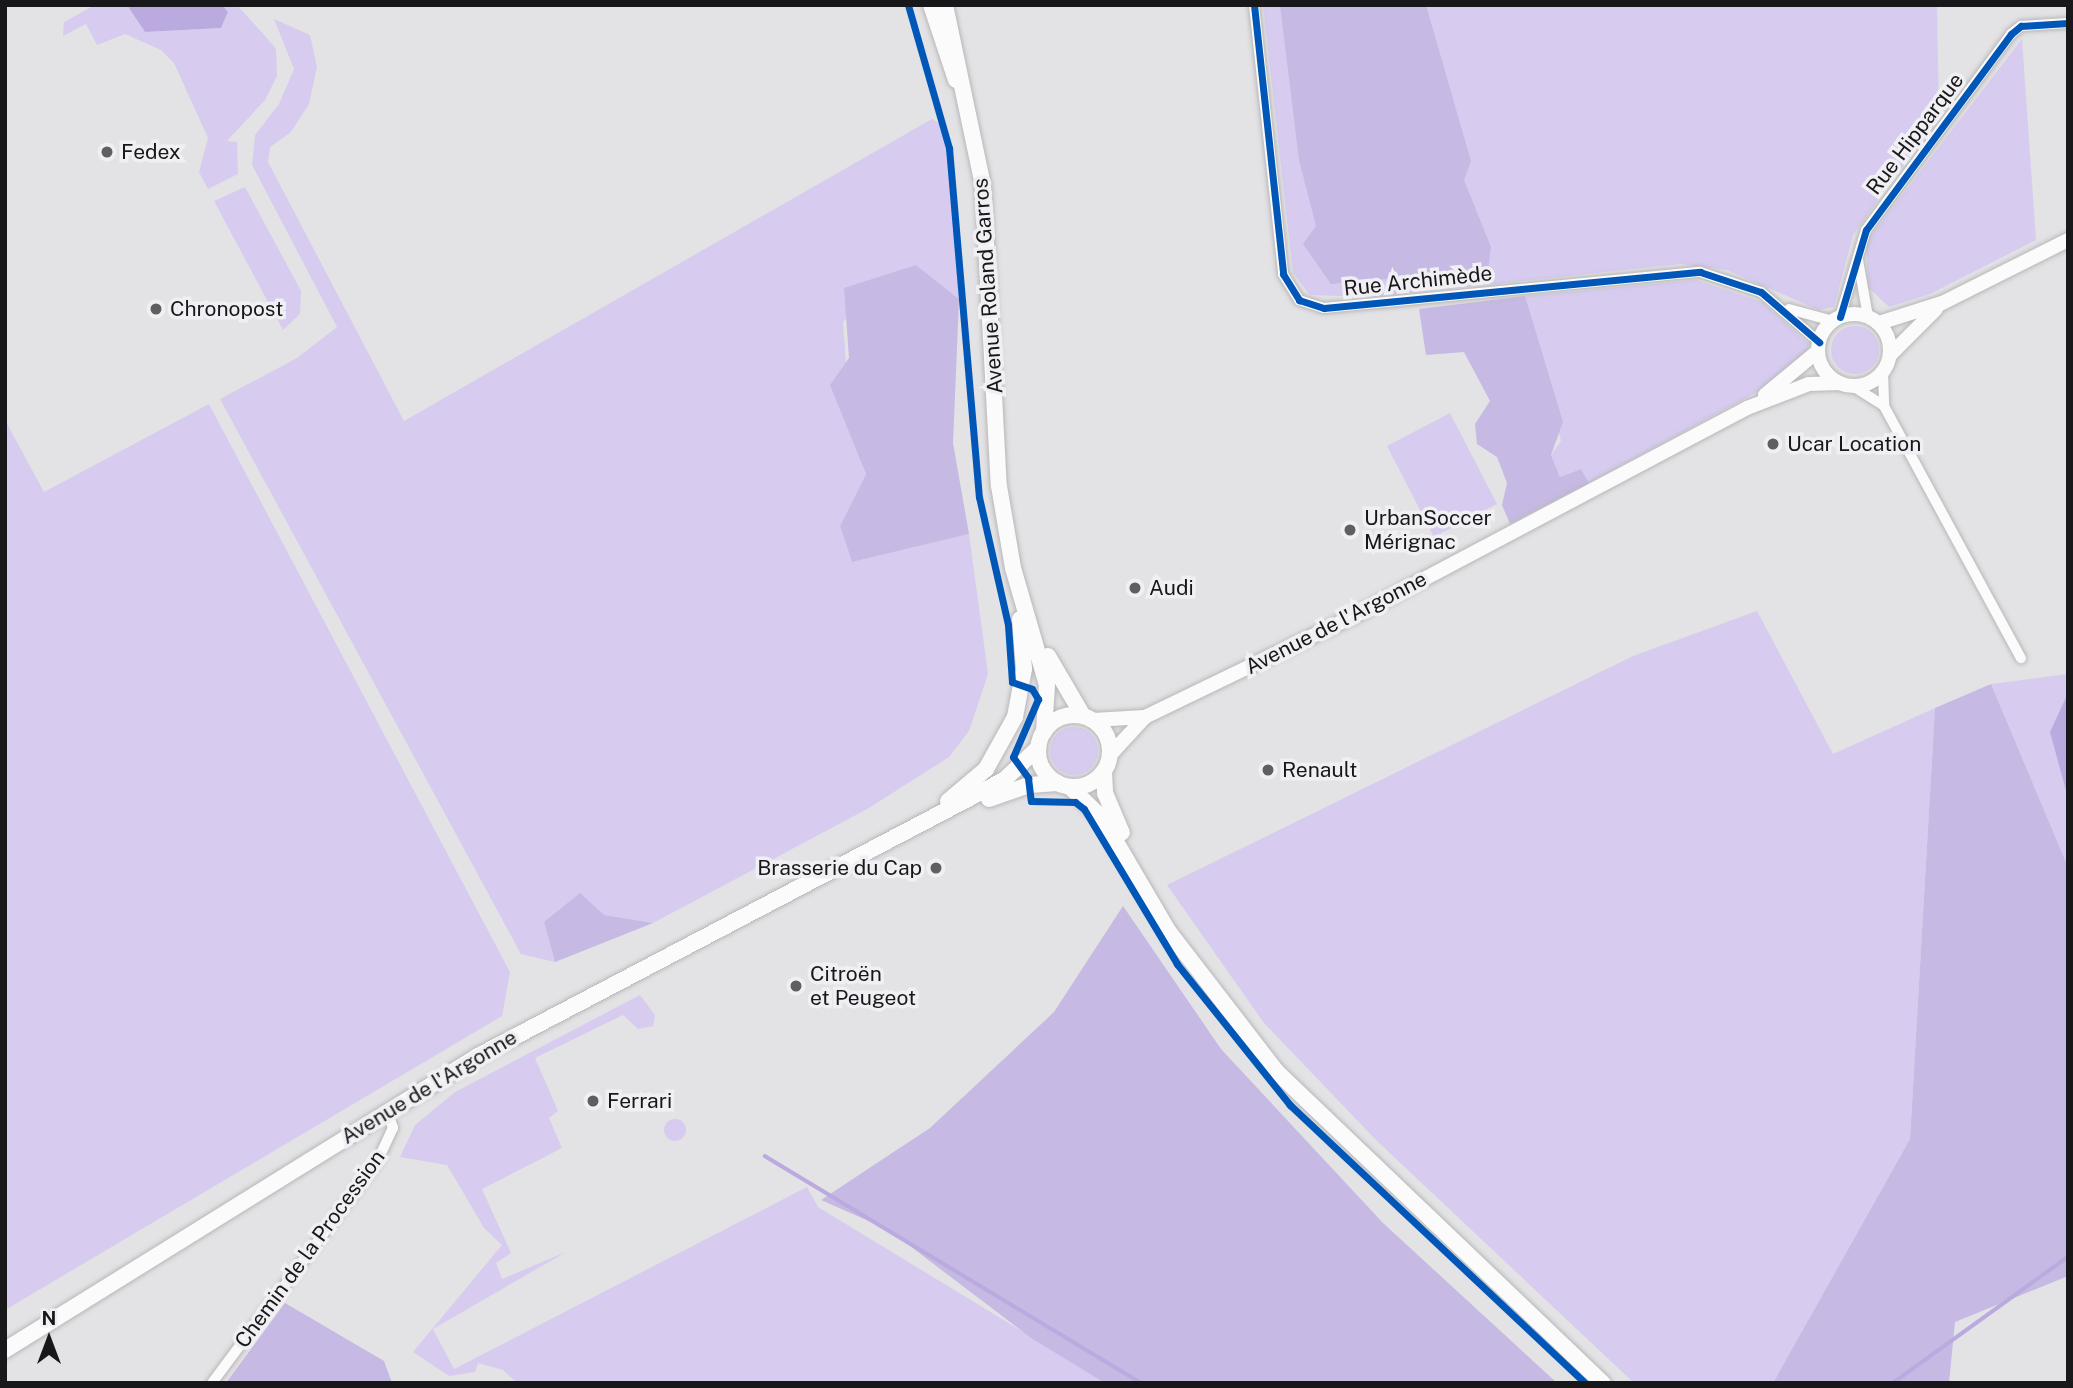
<!DOCTYPE html>
<html>
<head>
<meta charset="utf-8">
<style>
	body { margin:0 }
	#map { position:relative; width:2073px; height:1388px; overflow:hidden; background:#e3e2e4; font-family:"Public Sans",sans-serif }
	div>[style] { position:absolute }
	.green>* { inset:0; background:#d7ccf0 }
	.round { border-radius:50% }
	.forest>* { inset:0; background:#c6b9e3 }
	.water>* { inset:0; background:#bbaae0 }
	.stream>* { height:3.5px; margin:-1.75px; padding:0 1.75px; transform-origin:1.75px; border-radius:1.75px; background:#bbaae0 }
	.roads { filter:drop-shadow(0 0 2px #b8b7b9) drop-shadow(0 0 2px #b8b7b9) }
	.street>* { height:10px; margin:-5px; padding:0 5px; transform-origin:5px; border-radius:5px; background:#fbfbfb }
	.secondary>* { height:14px; margin:-7px; padding:0 7px; transform-origin:7px; border-radius:7px; background:#fbfbfb }
	.secondary>.ring { margin:-7px; padding:0; box-sizing:content-box; background:none; border:14px solid #fbfbfb; border-radius:50% }
	.primary>* { height:16px; margin:-8px; padding:0 8px; transform-origin:8px; border-radius:8px; background:#fbfbfb }
	.primary>.ring { margin:-8px; padding:0; box-sizing:content-box; background:none; border:16px solid #fbfbfb; border-radius:50% }
	.cycleway>* { height:7px; margin:-3.5px; padding:0 3.5px; transform-origin:3.5px; border-radius:3.5px; background:#0057b8 }
	.dots>* { width:19px; height:19px; translate:-50% -50%; box-sizing:border-box; border:4px solid #f0eff3; border-radius:50% }
	span { translate:-50% -50%; white-space:nowrap; text-align:center; line-height:1.15; -webkit-text-stroke:7px #f0eff3; paint-order:stroke }
	.street-label { font-size:21px; color:#181719 }
	.poi-label { font-size:21px; color:#181719 }
	.left { translate:0 -50%; text-align:left }
	.right { translate:-100% -50%; text-align:right }
	.frame { position:absolute; inset:0; border:7px solid #181719; pointer-events:none }
	.north { position:absolute; left:14px; top:1304px; width:70px; height:70px; -webkit-text-stroke:5px #f0eff3; paint-order:stroke; rotate:0deg; font-size:19px; font-weight:700; line-height:28px; text-align:center; color:#181719 }
	.north::after { content:''; display:block; margin:auto; width:24px; height:32px; background:#181719; clip-path:polygon(50% 0,100% 100%,50% 72%,0 100%) }
</style>
</head>
<body>
<div id="map">
	<div class="green">
		<div style="clip-path:polygon(95px 5px,127px 5px,145px 32px,221px 28px,228px 12px,222px 5px,237px 5px,266px 37px,276px 49px,277px 76px,265px 100px,227px 141px,237px 142px,238px 174px,208px 189px,199px 172px,208px 138px,174px 63px,161px 50px,125px 34px,97px 45px,86px 24px,63px 36px,64px 22px)"></div>
		<div style="clip-path:polygon(1263px 5px,1937px 5px,1939px 115px,1853px 235px,1834px 307px,1819px 310px,1727px 270px,1680px 264px,1372px 297px,1310px 295px,1293px 273px)"></div>
		<div style="clip-path:polygon(274px 19px,310px 35px,317px 67px,309px 104px,291px 132px,270px 147px,268px 162px,404px 421px,932px 119px,947px 128px,959px 299px,916px 265px,881px 278px,843px 322px,851px 431px,866px 474px,840px 526px,852px 562px,969px 534px,988px 674px,969px 731px,949px 757px,869px 808px,653px 923px,604px 915px,544px 922px,555px 962px,521px 954px,220px 399px,297px 358px,337px 327px,252px 165px,255px 135px,279px 104px,294px 69px)"></div>
		<div style="clip-path:polygon(2022px 39px,2036px 240px,1930px 294px,1889px 307px,1868px 287px,1866px 242px)"></div>
		<div style="clip-path:polygon(245px 187px,301px 291px,300px 314px,283px 330px,214px 201px)"></div>
		<div style="clip-path:polygon(1696px 280px,1762px 302px,1809px 344px,1806px 358px,1770px 385px,1589px 483px,1581px 469px,1560px 477px,1551px 455px,1561px 441px,1525px 296px)"></div>
		<div class="round" style="left:1831px;top:326px;width:48px;height:48px"></div>
		<div style="clip-path:polygon(209px 404px,510px 972px,502px 1016px,5px 1310px,5px 420px,44px 492px)"></div>
		<div style="clip-path:polygon(1450px 413px,1497px 504px,1434px 537px,1387px 446px)"></div>
		<div style="clip-path:polygon(1757px 611px,1833px 754px,1935px 708px,1910px 1139px,1773px 1383px,1634px 1383px,1376px 1140px,1264px 1023px,1167px 885px,1633px 656px)"></div>
		<div style="clip-path:polygon(2068px 674px,2068px 867px,1991px 684px)"></div>
		<div class="round" style="left:1050px;top:727px;width:48px;height:48px"></div>
		<div style="clip-path:polygon(640px 995px,655px 1015px,653px 1026px,638px 1029px,623px 1015px,535px 1058px,558px 1111px,549px 1118px,562px 1148px,482px 1189px,511px 1253px,496px 1263px,502px 1279px,566px 1252px,433px 1329px,454px 1369px,807px 1187px,818px 1207px,1107px 1383px,517px 1383px,503px 1370px,478px 1363px,475px 1372px,449px 1376px,413px 1352px,502px 1245px,484px 1228px,447px 1165px,400px 1157px,415px 1125px,455px 1092px)"></div>
		<div class="round" style="left:664px;top:1119px;width:22px;height:22px"></div>
	</div>
	<div class="forest">
		<div style="clip-path:polygon(1280px 5px,1426px 5px,1471px 161px,1464px 180px,1491px 247px,1488px 270px,1331px 284px,1303px 244px,1316px 226px,1299px 160px)"></div>
		<div style="clip-path:polygon(916px 265px,959px 299px,953px 443px,969px 534px,852px 562px,840px 526px,866px 474px,830px 385px,849px 358px,844px 288px)"></div>
		<div style="clip-path:polygon(1525px 296px,1563px 422px,1551px 455px,1560px 477px,1581px 469px,1589px 483px,1510px 524px,1502px 505px,1507px 483px,1497px 457px,1477px 444px,1475px 424px,1490px 401px,1464px 352px,1426px 355px,1419px 309px)"></div>
		<div style="clip-path:polygon(1991px 684px,2068px 867px,2068px 1276px,1955px 1322px,1949px 1383px,1773px 1383px,1910px 1139px,1935px 708px)"></div>
		<div style="clip-path:polygon(580px 893px,604px 915px,653px 923px,555px 962px,544px 922px)"></div>
		<div style="clip-path:polygon(1123px 906px,1221px 1049px,1383px 1223px,1557px 1383px,1105px 1383px,1031px 1338px,889px 1230px,821px 1200px,930px 1128px,1054px 1012px)"></div>
		<div style="clip-path:polygon(285px 1303px,384px 1361px,392px 1383px,226px 1383px)"></div>
	</div>
	<div class="water">
		<div style="clip-path:polygon(127px 5px,222px 5px,228px 12px,221px 28px,145px 32px)"></div>
		<div style="clip-path:polygon(2068px 693px,2068px 798px,2050px 732px)"></div>
	</div>
	<div class="stream">
		<div style="left:765px;top:1156px;width:440px;rotate:31.1deg"></div>
		<div style="left:1893px;top:1383px;width:216px;rotate:-35.8deg"></div>
	</div>
	<div class="roads">
		<div class="street">
			<div style="left:1254px;top:5px;width:271px;rotate:83.8deg"></div>
			<div style="left:1283px;top:274px;width:31px;rotate:58deg"></div>
			<div style="left:1299px;top:300px;width:26px;rotate:18deg"></div>
			<div style="left:1324px;top:308px;width:378px;rotate:-5.5deg"></div>
			<div style="left:1700px;top:272px;width:64px;rotate:18.2deg"></div>
			<div style="left:1761px;top:292px;width:77px;rotate:40.8deg"></div>
			<div style="left:1858px;top:260px;width:58px;rotate:80deg"></div>
			<div style="left:1789px;top:309px;width:46px;rotate:15.3deg"></div>
			<div style="left:1840px;top:317px;width:91px;rotate:-73.4deg"></div>
			<div style="left:1866px;top:230px;width:244px;rotate:-53.5deg"></div>
			<div style="left:2011px;top:34px;width:13px;rotate:-39deg"></div>
			<div style="left:2021px;top:26px;width:47px;rotate:-3.7deg"></div>
			<div style="left:1883px;top:372px;width:34px;rotate:88deg"></div>
			<div style="left:1884px;top:406px;width:287px;rotate:61.5deg"></div>
			<div style="left:1851px;top:385px;width:39px;rotate:32deg"></div>
			<div style="left:212px;top:1383px;width:276px;rotate:-53.3deg"></div>
			<div style="left:377px;top:1162px;width:38px;rotate:-65deg"></div>
			<div style="left:393px;top:1128px;width:18px;rotate:-109deg"></div>
		</div>
		<div class="secondary">
			<div class="ring" style="left:1818px;top:314px;width:58px;height:58px"></div>
			<div style="left:1879px;top:323px;width:66px;rotate:-17.6deg"></div>
			<div style="left:1942px;top:303px;width:141px;rotate:-26.6deg"></div>
			<div style="left:1890px;top:355px;width:65px;rotate:-45deg"></div>
			<div style="left:1765px;top:395px;width:69px;rotate:-39.7deg"></div>
			<div style="left:1093px;top:720px;width:52px;rotate:-3.3deg"></div>
			<div style="left:1110px;top:755px;width:52px;rotate:-47.4deg"></div>
			<div style="left:1145px;top:717px;width:237px;rotate:-25.8deg"></div>
			<div style="left:1358px;top:614px;width:440px;rotate:-27.9deg"></div>
			<div style="left:1747px;top:408px;width:66px;rotate:-21.2deg"></div>
			<div style="left:1809px;top:384px;width:31px;rotate:-2deg"></div>
		</div>
		<div class="primary">
			<div style="left:931px;top:5px;width:79px;rotate:71.6deg"></div>
			<div style="left:945px;top:5px;width:184px;rotate:78.1deg"></div>
			<div style="left:983px;top:185px;width:301px;rotate:87deg"></div>
			<div style="left:999px;top:486px;width:83px;rotate:80.3deg"></div>
			<div style="left:1013px;top:568px;width:122px;rotate:73.8deg"></div>
			<div style="left:1047px;top:685px;width:47px;rotate:93.7deg"></div>
			<div style="left:1048px;top:656px;width:69px;rotate:59.7deg"></div>
			<div class="ring" style="left:1038px;top:715px;width:56px;height:56px"></div>
			<div style="left:1104px;top:772px;width:21px;rotate:87deg"></div>
			<div style="left:1105px;top:793px;width:43px;rotate:67deg"></div>
			<div style="left:1070px;top:787px;width:45px;rotate:44.1deg"></div>
			<div style="left:1102px;top:818px;width:132px;rotate:59.6deg"></div>
			<div style="left:1169px;top:932px;width:175px;rotate:52.4deg"></div>
			<div style="left:1276px;top:1071px;width:452px;rotate:43.7deg"></div>
			<div style="left:989px;top:799px;width:42px;rotate:-19.3deg"></div>
			<div style="left:1029px;top:785px;width:29px;rotate:-4deg"></div>
			<div style="left:948px;top:801px;width:50px;rotate:-40.1deg"></div>
			<div style="left:986px;top:769px;width:60px;rotate:-60.9deg"></div>
			<div style="left:1015px;top:717px;width:49px;rotate:-79.4deg"></div>
			<div style="left:1024px;top:669px;width:50px;rotate:-94.6deg"></div>
			<div style="left:5px;top:1350px;width:557px;rotate:-31.86deg"></div>
			<div style="left:478px;top:1056px;width:594px;rotate:-27.69deg"></div>
			<div style="left:1004px;top:780px;width:47px;rotate:-43.3deg"></div>
		</div>
	</div>
	<div class="cycleway">
		<div style="left:908px;top:5px;width:149px;rotate:74deg"></div>
		<div style="left:949px;top:148px;width:350px;rotate:85.1deg"></div>
		<div style="left:979px;top:497px;width:131px;rotate:77.2deg"></div>
		<div style="left:1008px;top:625px;width:57px;rotate:86deg"></div>
		<div style="left:1012px;top:682px;width:21px;rotate:19deg"></div>
		<div style="left:1032px;top:689px;width:12px;rotate:59deg"></div>
		<div style="left:1038px;top:699px;width:63px;rotate:113.3deg"></div>
		<div style="left:1013px;top:757px;width:26px;rotate:54deg"></div>
		<div style="left:1028px;top:778px;width:23px;rotate:83deg"></div>
		<div style="left:1031px;top:801px;width:44px;rotate:1.3deg"></div>
		<div style="left:1075px;top:802px;width:11px;rotate:38deg"></div>
		<div style="left:1084px;top:809px;width:181px;rotate:59deg"></div>
		<div style="left:1177px;top:964px;width:181px;rotate:51.3deg"></div>
		<div style="left:1290px;top:1105px;width:405px;rotate:43.3deg"></div>
		<div style="left:1254px;top:5px;width:271px;rotate:83.8deg"></div>
		<div style="left:1283px;top:274px;width:31px;rotate:58deg"></div>
		<div style="left:1299px;top:300px;width:26px;rotate:18deg"></div>
		<div style="left:1324px;top:308px;width:378px;rotate:-5.5deg"></div>
		<div style="left:1700px;top:272px;width:64px;rotate:18.2deg"></div>
		<div style="left:1761px;top:292px;width:77px;rotate:40.8deg"></div>
		<div style="left:1840px;top:317px;width:91px;rotate:-73.4deg"></div>
		<div style="left:1866px;top:230px;width:244px;rotate:-53.5deg"></div>
		<div style="left:2011px;top:34px;width:13px;rotate:-39deg"></div>
		<div style="left:2021px;top:26px;width:47px;rotate:-3.7deg"></div>
	</div>
	<div class="dots">
		<div style="left:107px;top:152px;background:#5f5e60"></div>
		<div style="left:156px;top:309px;background:#5f5e60"></div>
		<div style="left:1773px;top:444px;background:#5f5e60"></div>
		<div style="left:1350px;top:530px;background:#5f5e60"></div>
		<div style="left:1135px;top:588px;background:#5f5e60"></div>
		<div style="left:1268px;top:770px;background:#5f5e60"></div>
		<div style="left:936px;top:868px;background:#5f5e60"></div>
		<div style="left:796px;top:986px;background:#5f5e60"></div>
		<div style="left:593px;top:1101px;background:#5f5e60"></div>
	</div>
	<div class="street-label">
		<span style="left:1915px;top:134px;rotate:-53deg">Rue Hipparque</span>
		<span style="left:1418px;top:281px;rotate:-6deg">Rue Archimède</span>
		<span style="left:988px;top:286px;rotate:-94deg">Avenue Roland Garros</span>
		<span style="left:1336px;top:623px;rotate:-27deg">Avenue de l'Argonne</span>
		<span style="left:429px;top:1087px;rotate:-31deg">Avenue de l'Argonne</span>
		<span style="left:310px;top:1249px;rotate:-54deg">Chemin de la Procession</span>
	</div>
	<div class="poi-label">
		<span class="left" style="left:121px;top:152px">Fedex</span>
		<span class="left" style="left:170px;top:309px">Chronopost</span>
		<span class="left" style="left:1787px;top:444px">Ucar Location</span>
		<span class="left" style="left:1364px;top:530px">UrbanSoccer<br>Mérignac</span>
		<span class="left" style="left:1149px;top:588px">Audi</span>
		<span class="left" style="left:1282px;top:770px">Renault</span>
		<span class="right" style="left:922px;top:868px">Brasserie du Cap</span>
		<span class="left" style="left:810px;top:986px">Citroën<br>et Peugeot</span>
		<span class="left" style="left:607px;top:1101px">Ferrari</span>
	</div>
	<div class="frame"></div>
	<div class="north">N</div>
</div>
</body>
</html>
